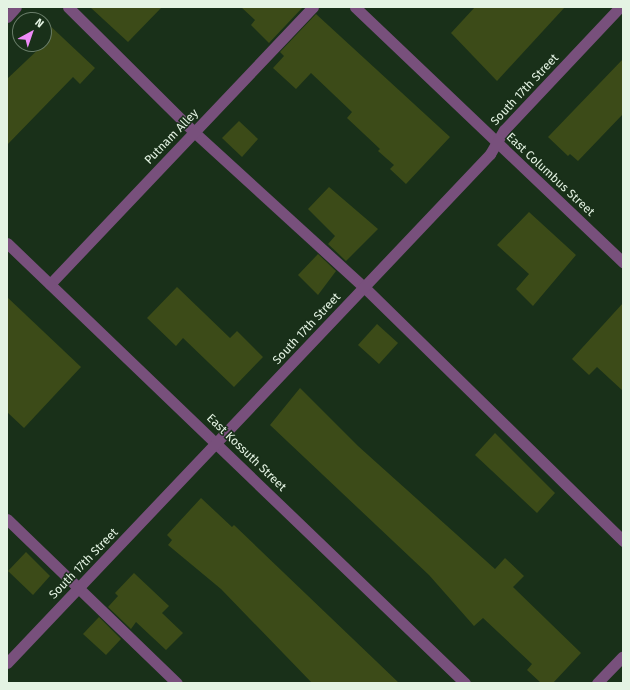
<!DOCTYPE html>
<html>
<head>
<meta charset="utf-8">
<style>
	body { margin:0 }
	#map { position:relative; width:630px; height:690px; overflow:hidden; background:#193019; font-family:"Fira Sans",sans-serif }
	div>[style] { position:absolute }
	.building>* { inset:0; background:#3c4b18 }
	.service>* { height:11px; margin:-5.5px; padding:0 5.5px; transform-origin:5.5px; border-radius:5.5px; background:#78507c }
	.minor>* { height:11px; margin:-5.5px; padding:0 5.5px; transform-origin:5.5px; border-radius:5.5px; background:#78507c }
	span { translate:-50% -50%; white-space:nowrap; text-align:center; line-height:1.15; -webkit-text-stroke:3px #193019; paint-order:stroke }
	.street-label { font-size:12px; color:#e4f3e3 }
	.frame { position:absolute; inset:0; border:8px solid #e4f3e3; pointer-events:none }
	.north { position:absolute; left:12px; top:12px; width:40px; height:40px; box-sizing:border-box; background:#193019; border:1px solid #6a7e6a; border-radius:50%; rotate:40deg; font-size:11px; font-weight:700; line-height:16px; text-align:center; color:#e4f3e3 }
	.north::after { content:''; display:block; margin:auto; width:14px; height:18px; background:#ee8bf8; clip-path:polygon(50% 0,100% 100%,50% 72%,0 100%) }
</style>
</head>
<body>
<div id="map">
	<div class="building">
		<div style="clip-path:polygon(90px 7px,162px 7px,128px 42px)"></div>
		<div style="clip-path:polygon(241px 7px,303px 7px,269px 43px,251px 25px,255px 20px)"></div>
		<div style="clip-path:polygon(475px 7px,565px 7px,497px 81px,451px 33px)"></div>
		<div style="clip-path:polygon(316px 14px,450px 137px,406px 184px,390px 169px,394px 165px,378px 151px,380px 149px,347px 118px,352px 112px,311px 73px,296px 89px,273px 68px,284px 56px,280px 52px)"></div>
		<div style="clip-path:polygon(46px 22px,95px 68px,80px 84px,73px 77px,7px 145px,7px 79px,44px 44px)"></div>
		<div style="clip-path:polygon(623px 59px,623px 114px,578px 161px,570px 154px,568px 156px,548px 137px)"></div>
		<div style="clip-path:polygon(239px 121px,258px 139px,242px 157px,222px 138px)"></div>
		<div style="clip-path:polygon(329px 187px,378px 229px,346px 261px,328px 244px,335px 236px,308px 209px)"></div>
		<div style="clip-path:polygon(529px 212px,576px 255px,533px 306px,516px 289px,529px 274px,497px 245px)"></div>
		<div style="clip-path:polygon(318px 254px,336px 271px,318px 295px,298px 275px)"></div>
		<div style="clip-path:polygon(177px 287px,230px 338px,237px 331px,263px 357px,234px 387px,183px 338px,176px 346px,147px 318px)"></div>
		<div style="clip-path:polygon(7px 297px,81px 367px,24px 428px,7px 412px)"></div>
		<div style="clip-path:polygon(623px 303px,623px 391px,597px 367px,589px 375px,572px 359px)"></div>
		<div style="clip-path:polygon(377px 324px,398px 343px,379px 364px,358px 345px)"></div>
		<div style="clip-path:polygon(300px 388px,358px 446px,495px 569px,505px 558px,524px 576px,513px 587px,581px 653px,553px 683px,541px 683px,527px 670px,532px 664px,483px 618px,474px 626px,429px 575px,270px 425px)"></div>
		<div style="clip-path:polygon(495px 433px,555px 493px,537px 513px,475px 455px)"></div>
		<div style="clip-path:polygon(201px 498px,232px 527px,234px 525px,399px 683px,312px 683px,221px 589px,168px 545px,172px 540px,167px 535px)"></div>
		<div style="clip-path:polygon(26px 552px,50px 576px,33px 595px,8px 571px)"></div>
		<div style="clip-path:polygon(134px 573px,169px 606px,162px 613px,183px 633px,166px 650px,136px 622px,131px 629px,108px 607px,118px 596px,115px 593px)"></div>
		<div style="clip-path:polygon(99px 617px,121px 639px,106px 655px,83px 634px)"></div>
	</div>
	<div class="service">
		<div style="left:68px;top:7px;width:177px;rotate:44.8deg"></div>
		<div style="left:194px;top:132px;width:230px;rotate:42.4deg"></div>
		<div style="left:364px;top:287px;width:363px;rotate:44.4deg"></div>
		<div style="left:50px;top:284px;width:382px;rotate:-46.5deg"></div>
		<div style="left:7px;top:519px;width:236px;rotate:44deg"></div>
	</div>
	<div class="minor">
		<div style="left:355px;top:7px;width:370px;rotate:43.6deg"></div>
		<div style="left:7px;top:17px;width:13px;rotate:-48deg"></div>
		<div style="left:7px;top:243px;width:635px;rotate:43.85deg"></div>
		<div style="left:7px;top:663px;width:702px;rotate:-46.5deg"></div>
		<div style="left:490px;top:154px;width:28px;rotate:-60deg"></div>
		<div style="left:504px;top:130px;width:169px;rotate:-46.7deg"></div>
		<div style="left:597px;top:683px;width:37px;rotate:-46deg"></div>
	</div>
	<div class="street-label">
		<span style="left:525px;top:90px;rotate:-47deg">South 17th Street</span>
		<span style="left:172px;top:137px;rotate:-46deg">Putnam Alley</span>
		<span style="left:550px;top:175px;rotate:43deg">East Columbus Street</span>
		<span style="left:307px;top:329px;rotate:-47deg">South 17th Street</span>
		<span style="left:246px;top:453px;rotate:44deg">East Kossuth Street</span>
		<span style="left:84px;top:564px;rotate:-46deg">South 17th Street</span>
	</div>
	<div class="frame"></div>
	<div class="north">N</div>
</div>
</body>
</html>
